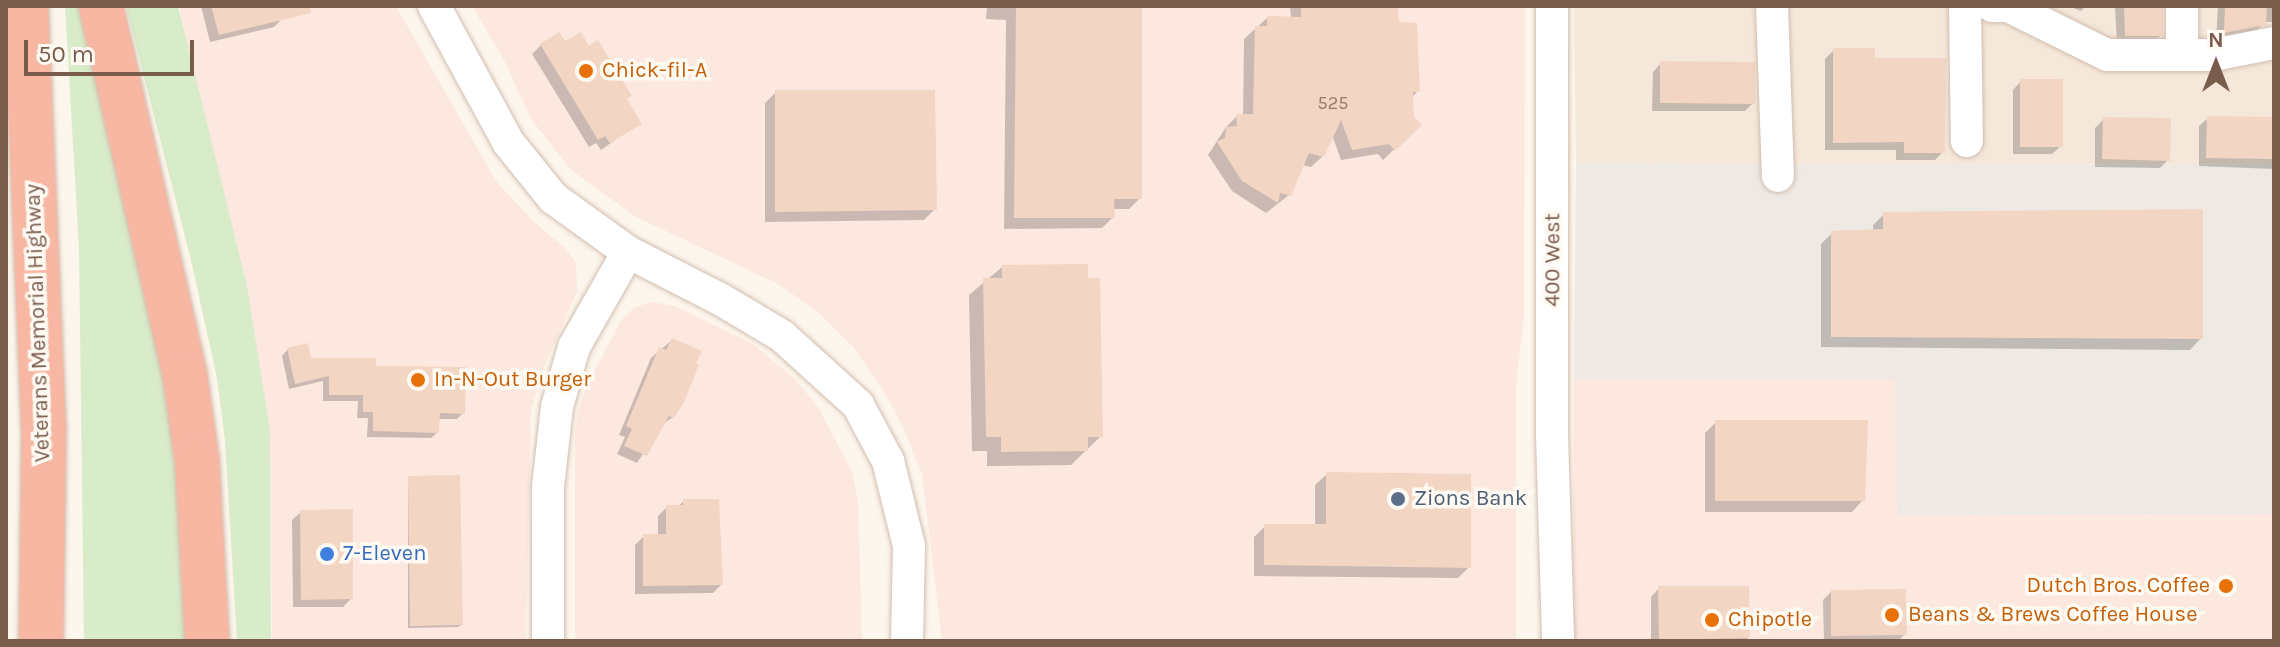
<!DOCTYPE html>
<html>
<head>
<meta charset="utf-8">
<style>
	body { margin:0 }
	#map { position:relative; width:2280px; height:647px; overflow:hidden; background:#fdf6ec; font-family:Karla,sans-serif }
	div>[style] { position:absolute }
	.residential>* { inset:0; background:#f5e8da }
	.commercial>* { inset:0; background:#fde8e0 }
	.industrial>* { inset:0; background:#efe9e4 }
	.green>* { inset:0; background:#d8ecc9 }
	.shadow>* { inset:0; background:#0003 }
	.building>* { inset:0; background:#f3d5c3 }
	.roads { filter:drop-shadow(0 0 2px #d1beb0) drop-shadow(0 0 2px #d1beb0) }
	.minor>* { height:32px; margin:-16px; padding:0 16px; transform-origin:16px; border-radius:16px; background:#fff }
	.highway>* { height:44px; margin:-22px; padding:0 22px; transform-origin:22px; border-radius:22px; background:#f7b7a3 }
	.dots>* { width:22px; height:22px; translate:-50% -50%; box-sizing:border-box; border:4px solid #fffaf3; border-radius:50% }
	span { translate:-50% -50%; white-space:nowrap; text-align:center; line-height:1.15; -webkit-text-stroke:7px #fffaf3; paint-order:stroke }
	.number-label { font-size:18px; color:#987a6a }
	.number-label span { -webkit-text-stroke-width:0 }
	.food-label { font-size:22px; color:#c56008 }
	.left { translate:0 -50%; text-align:left }
	.right { translate:-100% -50%; text-align:right }
	.street-label { font-size:22px; color:#7a5c4d }
	.service-label { font-size:22px; color:#4e5e75 }
	.shop-label { font-size:22px; color:#366cbe }
	.frame { position:absolute; inset:0; border:8px solid #7a5c4d; pointer-events:none }
	.north { position:absolute; left:2176px; top:24px; width:80px; height:80px; -webkit-text-stroke:6px #fffaf3; paint-order:stroke; rotate:0deg; font-size:22px; font-weight:700; line-height:32px; text-align:center; color:#7a5c4d }
	.north::after { content:''; display:block; margin:auto; width:28px; height:36px; background:#7a5c4d; clip-path:polygon(50% 0,100% 100%,50% 72%,0 100%) }
	.scale { position:absolute; left:24px; top:40px; width:170px; height:36px; box-sizing:border-box; border:4px solid #7a5c4d; border-top:0; padding-left:10px; font-size:24px; line-height:28px; white-space:nowrap; color:#7a5c4d; -webkit-text-stroke:6px #fffaf3; paint-order:stroke }
</style>
</head>
<body>
<div id="map">
	<div class="residential">
		<div style="clip-path:polygon(1574px 6px,2274px 6px,2274px 165px,1576px 163px)"></div>
	</div>
	<div class="commercial">
		<div style="clip-path:polygon(179px 6px,396px 6px,496px 181px,532px 220px,567px 250px,576px 263px,577px 292px,544px 367px,531px 410px,526px 641px,272px 641px,270px 440px)"></div>
		<div style="clip-path:polygon(472px 6px,1525px 6px,1524px 315px,1516px 387px,1516px 641px,942px 641px,922px 474px,903px 427px,880px 385px,853px 347px,819px 313px,778px 284px,636px 217px,571px 170px,531px 119px,503px 58px)"></div>
		<div style="clip-path:polygon(651px 302px,675px 306px,753px 344px,795px 379px,818px 407px,852px 472px,858px 501px,862px 641px,575px 641px,575px 434px,578px 411px,588px 383px,622px 319px,635px 307px)"></div>
		<div style="clip-path:polygon(1574px 379px,1896px 379px,1897px 515px,2274px 514px,2274px 641px,1573px 641px)"></div>
	</div>
	<div class="industrial">
		<div style="clip-path:polygon(1576px 163px,2274px 165px,2274px 514px,1897px 515px,1895px 379px,1574px 379px)"></div>
	</div>
	<div class="green">
		<div style="clip-path:polygon(65px 6px,84px 6px,179px 414px,186px 641px,84px 641px,79px 248px)"></div>
		<div style="clip-path:polygon(126px 6px,178px 6px,246px 281px,270px 429px,271px 641px,237px 641px,225px 441px,217px 378px,191px 260px)"></div>
	</div>
	<div class="shadow">
		<div style="clip-path:polygon(201px 6px,279px 6px,282px 19px,274px 27px,210px 42px)"></div>
		<div style="clip-path:polygon(987px 6px,1140px 6px,1140px 198px,1129px 209px,1112px 209px,1113px 217px,1102px 228px,1004px 229px,1006px 20px,986px 19px)"></div>
		<div style="clip-path:polygon(1290px 6px,1396px 6px,1397px 24px,1418px 91px,1411px 98px,1412px 118px,1419px 125px,1383px 160px,1378px 154px,1341px 160px,1332px 135px,1323px 156px,1311px 167px,1302px 165px,1289px 195px,1266px 213px,1232px 191px,1208px 155px,1226px 127px,1237px 116px,1243px 116px,1244px 39px,1267px 18px,1291px 18px)"></div>
		<div style="clip-path:polygon(2068px 6px,2086px 6px,2081px 11px)"></div>
		<div style="clip-path:polygon(2115px 6px,2161px 6px,2161px 35px,2152px 44px,2117px 44px)"></div>
		<div style="clip-path:polygon(2218px 6px,2274px 6px,2274px 22px,2264px 22px,2255px 33px,2216px 41px)"></div>
		<div style="clip-path:polygon(541px 45px,625px 100px,639px 123px,601px 150px,596px 143px,589px 147px,532px 54px)"></div>
		<div style="clip-path:polygon(1834px 50px,1873px 60px,1943px 152px,1935px 160px,1896px 160px,1896px 150px,1825px 150px,1825px 59px)"></div>
		<div style="clip-path:polygon(1661px 63px,1753px 103px,1745px 111px,1652px 111px,1653px 72px)"></div>
		<div style="clip-path:polygon(2021px 81px,2061px 146px,2052px 154px,2013px 154px,2013px 90px)"></div>
		<div style="clip-path:polygon(776px 92px,935px 209px,924px 220px,765px 222px,765px 103px)"></div>
		<div style="clip-path:polygon(2208px 118px,2274px 119px,2274px 169px,2199px 166px,2199px 126px)"></div>
		<div style="clip-path:polygon(2104px 119px,2168px 160px,2160px 168px,2095px 167px,2095px 128px)"></div>
		<div style="clip-path:polygon(1884px 214px,2201px 338px,2190px 350px,1821px 347px,1821px 244px,1832px 233px,1873px 232px,1873px 225px)"></div>
		<div style="clip-path:polygon(1002px 267px,1101px 436px,1071px 465px,987px 466px,987px 451px,972px 451px,969px 295px)"></div>
		<div style="clip-path:polygon(672px 340px,673px 417px,662px 425px,637px 463px,617px 454px,625px 437px,619px 435px,651px 358px)"></div>
		<div style="clip-path:polygon(288px 349px,310px 360px,374px 368px,463px 413px,457px 419px,438px 419px,438px 432px,431px 438px,367px 437px,368px 418px,357px 418px,358px 401px,323px 401px,323px 381px,289px 389px,282px 356px)"></div>
		<div style="clip-path:polygon(1716px 422px,1863px 500px,1852px 512px,1705px 512px,1705px 433px)"></div>
		<div style="clip-path:polygon(1327px 474px,1469px 567px,1458px 578px,1254px 576px,1254px 537px,1265px 526px,1315px 526px,1315px 485px)"></div>
		<div style="clip-path:polygon(408px 478px,461px 625px,458px 627px,408px 628px)"></div>
		<div style="clip-path:polygon(684px 501px,721px 538px,721px 585px,713px 593px,635px 594px,635px 545px,644px 536px,658px 536px,658px 516px,667px 507px,677px 507px)"></div>
		<div style="clip-path:polygon(301px 512px,351px 599px,343px 607px,293px 607px,292px 520px)"></div>
		<div style="clip-path:polygon(1659px 588px,1748px 638px,1745px 641px,1651px 641px,1651px 597px)"></div>
		<div style="clip-path:polygon(1831px 592px,1905px 634px,1898px 641px,1824px 641px,1823px 600px)"></div>
	</div>
	<div class="building">
		<div style="clip-path:polygon(211px 6px,310px 6px,311px 13px,219px 35px)"></div>
		<div style="clip-path:polygon(1016px 6px,1142px 6px,1142px 199px,1114px 199px,1115px 218px,1014px 218px)"></div>
		<div style="clip-path:polygon(1301px 6px,1398px 6px,1399px 22px,1417px 23px,1420px 92px,1413px 92px,1414px 117px,1422px 125px,1395px 151px,1389px 144px,1352px 150px,1341px 120px,1324px 157px,1309px 153px,1291px 196px,1280px 193px,1278px 203px,1242px 181px,1217px 142px,1225px 138px,1226px 127px,1237px 126px,1236px 114px,1253px 114px,1255px 26px,1267px 26px,1267px 16px,1301px 17px)"></div>
		<div style="clip-path:polygon(2124px 6px,2163px 6px,2163px 36px,2125px 36px)"></div>
		<div style="clip-path:polygon(2225px 6px,2267px 6px,2266px 25px,2224px 33px)"></div>
		<div style="clip-path:polygon(559px 32px,565px 41px,581px 32px,589px 46px,598px 40px,632px 96px,627px 99px,642px 124px,610px 143px,605px 136px,598px 140px,540px 44px)"></div>
		<div style="clip-path:polygon(1833px 48px,1875px 48px,1875px 58px,1946px 58px,1945px 153px,1904px 153px,1904px 142px,1833px 143px)"></div>
		<div style="clip-path:polygon(1660px 61px,1755px 62px,1755px 104px,1660px 103px)"></div>
		<div style="clip-path:polygon(2020px 79px,2063px 79px,2063px 147px,2020px 147px)"></div>
		<div style="clip-path:polygon(775px 90px,935px 90px,937px 210px,775px 212px)"></div>
		<div style="clip-path:polygon(2207px 116px,2274px 117px,2274px 159px,2206px 158px)"></div>
		<div style="clip-path:polygon(2103px 117px,2171px 118px,2170px 161px,2102px 159px)"></div>
		<div style="clip-path:polygon(2203px 209px,2203px 339px,1831px 337px,1831px 231px,1883px 229px,1883px 212px)"></div>
		<div style="clip-path:polygon(1088px 264px,1088px 278px,1100px 278px,1103px 437px,1088px 437px,1088px 451px,1001px 452px,1001px 437px,986px 437px,983px 278px,1002px 278px,1002px 265px)"></div>
		<div style="clip-path:polygon(672px 338px,702px 351px,696px 363px,699px 365px,684px 402px,674px 418px,669px 416px,647px 456px,624px 446px,632px 429px,626px 426px,659px 347px,666px 350px)"></div>
		<div style="clip-path:polygon(308px 343px,311px 358px,376px 358px,376px 366px,466px 367px,465px 414px,440px 413px,439px 433px,373px 431px,373px 412px,363px 412px,363px 395px,329px 395px,329px 376px,295px 384px,287px 348px)"></div>
		<div style="clip-path:polygon(1715px 420px,1868px 420px,1865px 501px,1715px 501px)"></div>
		<div style="clip-path:polygon(1326px 472px,1471px 474px,1471px 568px,1264px 565px,1264px 524px,1326px 524px)"></div>
		<div style="clip-path:polygon(460px 475px,463px 625px,410px 626px,408px 476px)"></div>
		<div style="clip-path:polygon(683px 499px,719px 499px,723px 585px,643px 586px,643px 534px,666px 534px,666px 505px,683px 505px)"></div>
		<div style="clip-path:polygon(353px 509px,353px 599px,301px 600px,300px 510px)"></div>
		<div style="clip-path:polygon(1658px 586px,1749px 586px,1750px 638px,1659px 640px)"></div>
		<div style="clip-path:polygon(1906px 589px,1907px 635px,1831px 636px,1831px 590px)"></div>
	</div>
	<div class="roads">
		<div class="minor">
			<div style="left:434px;top:6px;width:155px;rotate:61.4deg"></div>
			<div style="left:508px;top:142px;width:72px;rotate:51.2deg"></div>
			<div style="left:553px;top:198px;width:92px;rotate:35.8deg"></div>
			<div style="left:628px;top:252px;width:103px;rotate:27.1deg"></div>
			<div style="left:720px;top:299px;width:72px;rotate:30.8deg"></div>
			<div style="left:782px;top:336px;width:103px;rotate:42.2deg"></div>
			<div style="left:858px;top:405px;width:64px;rotate:61.8deg"></div>
			<div style="left:888px;top:461px;width:88px;rotate:76.1deg"></div>
			<div style="left:909px;top:546px;width:95px;rotate:91.2deg"></div>
			<div style="left:1552px;top:6px;width:429px;rotate:90deg"></div>
			<div style="left:1552px;top:435px;width:206px;rotate:88.3deg"></div>
			<div style="left:1772px;top:6px;width:170px;rotate:88deg"></div>
			<div style="left:1965px;top:6px;width:135px;rotate:89.2deg"></div>
			<div style="left:1992px;top:6px;width:16px"></div>
			<div style="left:2008px;top:6px;width:110px;rotate:26.3deg"></div>
			<div style="left:2107px;top:55px;width:106px"></div>
			<div style="left:2213px;top:55px;width:62px;rotate:-11.1deg"></div>
			<div style="left:2182px;top:55px;width:49px;rotate:-90deg"></div>
			<div style="left:548px;top:641px;width:154px;rotate:-90deg"></div>
			<div style="left:548px;top:487px;width:81px;rotate:-83.6deg"></div>
			<div style="left:557px;top:407px;width:62px;rotate:-74.2deg"></div>
			<div style="left:574px;top:347px;width:109px;rotate:-60.4deg"></div>
		</div>
		<div class="highway">
			<div style="left:26px;top:6px;width:421px;rotate:87.6deg"></div>
			<div style="left:44px;top:427px;width:214px;rotate:90.8deg"></div>
			<div style="left:101px;top:6px;width:379px;rotate:77.2deg"></div>
			<div style="left:185px;top:376px;width:85px;rotate:81.9deg"></div>
			<div style="left:197px;top:460px;width:181px;rotate:86.8deg"></div>
		</div>
	</div>
	<div class="dots">
		<div style="left:586px;top:71px;background:#e8710a"></div>
		<div style="left:418px;top:380px;background:#e8710a"></div>
		<div style="left:1398px;top:499px;background:#5c6f8a"></div>
		<div style="left:327px;top:554px;background:#3f7fe0"></div>
		<div style="left:2226px;top:586px;background:#e8710a"></div>
		<div style="left:1892px;top:615px;background:#e8710a"></div>
		<div style="left:1712px;top:620px;background:#e8710a"></div>
	</div>
	<div class="number-label">
		<span style="left:1333px;top:103px">525</span>
	</div>
	<div class="food-label">
		<span class="left" style="left:602px;top:71px">Chick-fil-A</span>
		<span class="left" style="left:434px;top:380px">In-N-Out Burger</span>
		<span class="right" style="left:2210px;top:586px">Dutch Bros. Coffee</span>
		<span class="left" style="left:1908px;top:615px">Beans &amp; Brews Coffee House</span>
		<span class="left" style="left:1728px;top:620px">Chipotle</span>
	</div>
	<div class="street-label">
		<span style="left:1553px;top:260px;rotate:-90deg">400 West</span>
		<span style="left:38px;top:323px;rotate:-92deg">Veterans Memorial Highway</span>
	</div>
	<div class="service-label">
		<span class="left" style="left:1414px;top:499px">Zions Bank</span>
	</div>
	<div class="shop-label">
		<span class="left" style="left:343px;top:554px">7-Eleven</span>
	</div>
	<div class="frame"></div>
	<div class="north">N</div>
	<div class="scale">50 m</div>
</div>
</body>
</html>
